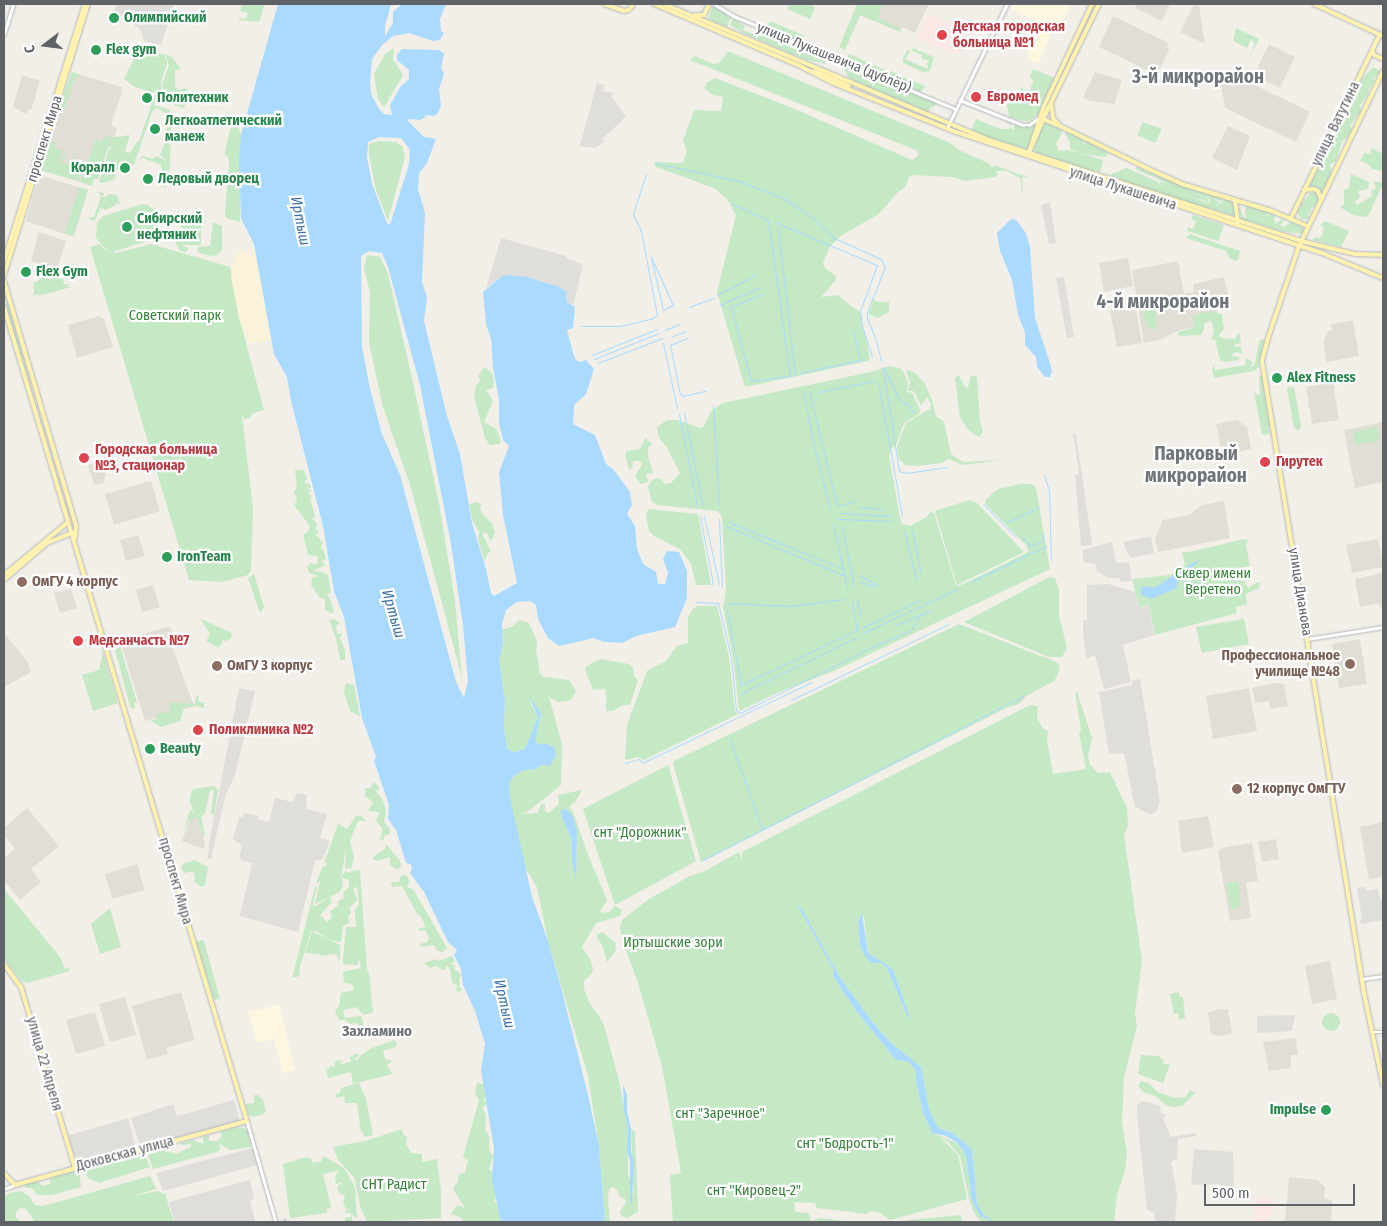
<!DOCTYPE html>
<html>
<head>
<meta charset="utf-8">
<style>
	body { margin:0 }
	#map { position:relative; width:1387px; height:1226px; overflow:hidden; background:#f1efe8; font-family:"Fira Sans Condensed",sans-serif }
	div>[style] { position:absolute }
	.commercial>* { inset:0; background:#fef7e0 }
	.industrial>* { inset:0; background:#e0deda }
	.education>* { inset:0; background:#e1ded6 }
	.medical>* { inset:0; background:#fce8e6 }
	.green>* { inset:0; background:#c5e8c5 }
	.round { border-radius:50% }
	.sand>* { inset:0; background:#fbf3d9 }
	.water>* { inset:0; background:#aadaff }
	.stream>* { height:1px; margin:-0.5px; padding:0 0.5px; transform-origin:0.5px; border-radius:0.5px; background:#aadaff }
	.roads { filter:drop-shadow(0 0 1px #b5b8bc) drop-shadow(0 0 1px #b5b8bc) }
	.minor>* { height:2.5px; margin:-1.25px; padding:0 1.25px; transform-origin:1.25px; border-radius:1.25px; background:#fff }
	.major>* { height:4px; margin:-2px; padding:0 2px; transform-origin:2px; border-radius:2px; background:#fff2af }
	.rail>* { height:3px; margin-top:-1.5px; transform-origin:0; background:repeating-linear-gradient(90deg,#fff 0 4px,#b6b7b8 0 8px); box-sizing:border-box; border-block:1px solid #b6b7b8 }
	.dots>* { width:14px; height:14px; translate:-50% -50%; box-sizing:border-box; border:2px solid #fff; border-radius:50% }
	span { translate:-50% -50%; white-space:nowrap; text-align:center; line-height:1.15; -webkit-text-stroke:4.5px #fff; paint-order:stroke }
	.leisure-label { font-size:14px; color:#27864d; font-weight:700 }
	.left { translate:0 -50%; text-align:left }
	.right { translate:-100% -50%; text-align:right }
	.health-label { font-size:14px; color:#be3a42; font-weight:700 }
	.street-label { font-size:14px; color:#5f6368 }
	.park-label { font-size:14px; color:#348238 }
	.education-label { font-size:14px; color:#785e54; font-weight:700 }
	.water-label { font-size:15px; color:#4174aa; font-style:italic }
	.neighbourhood-label { font-size:15px; color:#70757a; font-weight:700 }
	.district-label { font-size:19px; color:#70757a; font-weight:700 }
	.frame { position:absolute; inset:0; border:5px solid #5f6368; pointer-events:none }
	.north { position:absolute; left:20px; top:20px; width:50px; height:50px; -webkit-text-stroke:4px #fff; paint-order:stroke; rotate:255deg; font-size:14px; font-weight:700; line-height:20px; text-align:center; color:#5f6368 }
	.north::after { content:''; display:block; margin:auto; width:18px; height:22px; background:#5f6368; clip-path:polygon(50% 0,100% 100%,50% 72%,0 100%) }
	.scale { position:absolute; left:1204px; top:1184px; width:151px; height:22px; box-sizing:border-box; border:2px solid #5f6368; border-top:0; padding-left:6px; font-size:15px; line-height:18px; white-space:nowrap; color:#5f6368; -webkit-text-stroke:4px #fff; paint-order:stroke }
</style>
</head>
<body>
<div id="map">
	<div class="commercial">
		<div style="clip-path:polygon(1013px 4px,1071px 4px,1060px 26px,1054px 27px,1038px 64px,1029px 60px,1027px 45px,1036px 21px,1011px 9px)"></div>
		<div style="clip-path:polygon(279px 1004px,295px 1070px,283px 1073px,274px 1039px,257px 1043px,248px 1011px,251px 1010px,252px 1012px)"></div>
	</div>
	<div class="industrial">
		<div style="clip-path:polygon(114px 4px,174px 4px,161px 45px,144px 41px,139px 27px,133px 25px,134px 20px,114px 14px,116px 5px)"></div>
		<div style="clip-path:polygon(597px 83px,604px 85px,603px 91px,613px 93px,612px 97px,626px 117px,602px 139px,604px 142px,595px 148px,580px 146px)"></div>
		<div style="clip-path:polygon(1050px 202px,1056px 243px,1049px 244px,1041px 205px)"></div>
		<div style="clip-path:polygon(501px 238px,566px 256px,567px 258px,583px 265px,573px 305px,567px 302px,566px 292px,560px 287px,527px 277px,502px 276px,486px 288px)"></div>
		<div style="clip-path:polygon(1064px 277px,1074px 337px,1067px 338px,1056px 278px)"></div>
		<div style="clip-path:polygon(1076px 434px,1092px 545px,1081px 546px,1075px 475px,1079px 474px,1074px 438px,1071px 435px)"></div>
		<div style="clip-path:polygon(1151px 536px,1154px 553px,1130px 558px,1123px 542px)"></div>
		<div style="clip-path:polygon(1112px 542px,1116px 563px,1129px 562px,1132px 581px,1122px 582px,1118px 578px,1108px 578px,1097px 571px,1095px 564px,1083px 562px,1083px 550px)"></div>
		<div style="clip-path:polygon(1108px 584px,1135px 592px,1138px 607px,1149px 606px,1154px 635px,1123px 645px,1131px 682px,1104px 689px,1095px 655px,1086px 659px,1083px 629px,1083px 620px,1087px 620px,1087px 585px)"></div>
		<div style="clip-path:polygon(1140px 679px,1160px 801px,1156px 812px,1151px 815px,1135px 807px,1124px 753px,1109px 754px,1099px 692px,1132px 685px,1133px 680px)"></div>
		<div style="clip-path:polygon(239px 688px,255px 691px,235px 775px,225px 797px,211px 859px,208px 859px,209px 844px)"></div>
		<div style="clip-path:polygon(297px 793px,307px 795px,306px 809px,327px 814px,320px 838px,330px 841px,322px 860px,315px 860px,298px 932px,240px 916px,252px 863px,241px 860px,240px 855px,242px 845px,233px 839px,239px 817px,242px 818px,244px 813px,258px 816px,258px 819px,269px 822px,275px 798px,292px 802px)"></div>
		<div style="clip-path:polygon(1364px 887px,1367px 891px,1378px 889px,1380px 900px,1383px 901px,1383px 920px,1361px 924px,1360px 920px,1362px 919px,1357px 888px)"></div>
		<div style="clip-path:polygon(1295px 1015px,1292px 1031px,1257px 1033px,1257px 1016px)"></div>
		<div style="clip-path:polygon(234px 1100px,240px 1121px,141px 1148px,131px 1118px,173px 1104px,177px 1116px)"></div>
		<div style="clip-path:polygon(1144px 1101px,1160px 1106px,1161px 1113px,1165px 1114px,1164px 1121px,1171px 1137px,1195px 1133px,1196px 1136px,1178px 1139px,1177px 1159px,1171px 1162px,1177px 1194px,1175px 1222px,1155px 1222px,1154px 1213px,1147px 1210px,1137px 1114px,1137px 1105px)"></div>
		<div style="clip-path:polygon(128px 1118px,136px 1148px,85px 1162px,74px 1155px,67px 1136px)"></div>
		<div style="clip-path:polygon(253px 1148px,258px 1165px,163px 1191px,156px 1173px)"></div>
		<div style="clip-path:polygon(1194px 1149px,1233px 1152px,1234px 1188px,1218px 1184px,1191px 1185px)"></div>
		<div style="clip-path:polygon(250px 1180px,254px 1199px,250px 1200px,255px 1221px,264px 1222px,175px 1222px,169px 1202px)"></div>
	</div>
	<div class="education">
		<div style="clip-path:polygon(865px 4px,929px 4px,915px 33px,902px 27px,900px 32px,860px 15px)"></div>
		<div style="clip-path:polygon(1137px 4px,1170px 4px,1162px 21px,1135px 8px)"></div>
		<div style="clip-path:polygon(1199px 5px,1203px 35px,1205px 44px,1180px 32px,1193px 6px)"></div>
		<div style="clip-path:polygon(1113px 16px,1167px 42px,1169px 50px,1157px 75px,1099px 47px)"></div>
		<div style="clip-path:polygon(1269px 44px,1295px 57px,1280px 88px,1257px 77px,1260px 70px,1257px 69px)"></div>
		<div style="clip-path:polygon(72px 72px,121px 87px,122px 92px,111px 125px,117px 128px,112px 148px,108px 147px,98px 179px,92px 178px,90px 185px,41px 170px)"></div>
		<div style="clip-path:polygon(1095px 72px,1122px 80px,1114px 104px,1090px 101px,1083px 98px)"></div>
		<div style="clip-path:polygon(22px 75px,40px 81px,31px 110px,28px 110px,27px 114px,13px 107px)"></div>
		<div style="clip-path:polygon(1234px 75px,1310px 112px,1296px 142px,1225px 108px,1221px 85px)"></div>
		<div style="clip-path:polygon(1228px 126px,1250px 136px,1237px 170px,1212px 158px)"></div>
		<div style="clip-path:polygon(39px 175px,88px 190px,74px 237px,26px 221px)"></div>
		<div style="clip-path:polygon(39px 232px,66px 241px,57px 270px,31px 261px)"></div>
		<div style="clip-path:polygon(1128px 258px,1133px 286px,1104px 292px,1099px 263px)"></div>
		<div style="clip-path:polygon(1178px 261px,1184px 294px,1194px 292px,1193px 284px,1224px 277px,1230px 301px,1196px 327px,1180px 330px,1159px 340px,1144px 343px,1132px 270px)"></div>
		<div style="clip-path:polygon(1135px 306px,1142px 343px,1117px 347px,1110px 310px)"></div>
		<div style="clip-path:polygon(99px 316px,104px 319px,113px 347px,77px 358px,68px 325px)"></div>
		<div style="clip-path:polygon(1353px 320px,1359px 356px,1326px 362px,1324px 341px,1328px 331px,1332px 331px,1331px 324px)"></div>
		<div style="clip-path:polygon(1333px 382px,1339px 420px,1312px 424px,1306px 387px)"></div>
		<div style="clip-path:polygon(1237px 420px,1247px 427px,1251px 449px,1222px 455px,1216px 424px)"></div>
		<div style="clip-path:polygon(1383px 422px,1383px 482px,1355px 488px,1344px 430px)"></div>
		<div style="clip-path:polygon(103px 460px,106px 474px,103px 483px,94px 485px,88px 465px)"></div>
		<div style="clip-path:polygon(151px 481px,160px 511px,114px 525px,105px 494px)"></div>
		<div style="clip-path:polygon(1224px 501px,1230px 538px,1158px 552px,1155px 539px,1163px 520px,1189px 515px,1202px 505px)"></div>
		<div style="clip-path:polygon(138px 535px,145px 556px,126px 561px,120px 540px)"></div>
		<div style="clip-path:polygon(1378px 539px,1383px 567px,1352px 573px,1346px 545px)"></div>
		<div style="clip-path:polygon(1383px 573px,1383px 609px,1381px 609px,1380px 603px,1360px 607px,1355px 579px)"></div>
		<div style="clip-path:polygon(153px 585px,160px 607px,142px 612px,136px 590px)"></div>
		<div style="clip-path:polygon(71px 589px,77px 608px,60px 613px,54px 593px)"></div>
		<div style="clip-path:polygon(170px 626px,174px 641px,171px 644px,194px 706px,145px 721px,120px 641px)"></div>
		<div style="clip-path:polygon(4px 633px,28px 662px,31px 672px,4px 687px)"></div>
		<div style="clip-path:polygon(1360px 639px,1367px 684px,1339px 688px,1332px 644px)"></div>
		<div style="clip-path:polygon(1276px 683px,1284px 684px,1288px 706px,1270px 709px,1269px 701px,1255px 703px,1252px 688px)"></div>
		<div style="clip-path:polygon(1249px 688px,1257px 731px,1213px 739px,1206px 696px)"></div>
		<div style="clip-path:polygon(27px 808px,59px 846px,31px 869px,41px 882px,20px 900px,4px 880px,4px 858px,15px 849px,4px 835px,4px 828px)"></div>
		<div style="clip-path:polygon(1208px 816px,1214px 847px,1182px 853px,1178px 821px)"></div>
		<div style="clip-path:polygon(197px 817px,205px 843px,203px 849px,182px 841px,190px 819px)"></div>
		<div style="clip-path:polygon(1383px 822px,1383px 877px,1369px 880px,1360px 827px)"></div>
		<div style="clip-path:polygon(1276px 839px,1279px 859px,1262px 862px,1258px 842px)"></div>
		<div style="clip-path:polygon(1252px 843px,1258px 881px,1246px 883px,1251px 916px,1250px 918px,1230px 921px,1218px 852px,1221px 848px)"></div>
		<div style="clip-path:polygon(137px 864px,145px 890px,112px 899px,105px 874px)"></div>
		<div style="clip-path:polygon(1330px 961px,1337px 999px,1312px 1004px,1305px 966px)"></div>
		<div style="clip-path:polygon(181px 992px,195px 1040px,166px 1048px,168px 1054px,147px 1060px,132px 1006px)"></div>
		<div style="clip-path:polygon(125px 997px,136px 1035px,110px 1042px,99px 1004px)"></div>
		<div style="clip-path:polygon(1218px 1009px,1228px 1009px,1232px 1032px,1230px 1034px,1218px 1036px,1211px 1034px,1208px 1013px)"></div>
		<div style="clip-path:polygon(95px 1012px,105px 1046px,76px 1054px,66px 1020px)"></div>
		<div style="clip-path:polygon(1296px 1038px,1298px 1055px,1291px 1055px,1291px 1068px,1269px 1071px,1263px 1042px)"></div>
		<div style="clip-path:polygon(1289px 1177px,1317px 1180px,1325px 1187px,1324px 1197px,1332px 1201px,1331px 1222px,1285px 1222px)"></div>
	</div>
	<div class="medical">
		<div style="clip-path:polygon(929px 15px,967px 31px,959px 54px,951px 51px,950px 53px,917px 38px)"></div>
		<div style="clip-path:polygon(1262px 1196px,1273px 1197px,1271px 1216px,1269px 1216px,1267px 1222px,1254px 1220px,1256px 1197px)"></div>
	</div>
	<div class="green">
		<div style="clip-path:polygon(242px 4px,265px 4px,259px 22px,239px 20px,239px 18px,246px 19px,248px 13px,240px 11px)"></div>
		<div style="clip-path:polygon(790px 4px,808px 4px,815px 7px,810px 19px,787px 9px)"></div>
		<div style="clip-path:polygon(857px 4px,882px 5px,878px 18px,901px 29px,900px 32px,860px 15px,845px 50px,839px 47px)"></div>
		<div style="clip-path:polygon(713px 5px,731px 17px,727px 27px,708px 19px)"></div>
		<div style="clip-path:polygon(733px 18px,745px 26px,743px 30px,753px 34px,755px 30px,763px 34px,766px 32px,817px 52px,815px 58px,818px 59px,822px 60px,826px 56px,825px 64px,804px 59px,747px 35px,730px 25px)"></div>
		<div style="clip-path:polygon(770px 21px,805px 36px,802px 42px,767px 27px)"></div>
		<div style="clip-path:polygon(1236px 28px,1259px 39px,1249px 58px,1255px 43px,1251px 39px,1247px 48px,1233px 41px)"></div>
		<div style="clip-path:polygon(394px 48px,393px 59px,403px 75px,384px 107px,378px 99px,374px 74px,385px 54px)"></div>
		<div style="clip-path:polygon(913px 48px,934px 57px,930px 71px,923px 72px,903px 63px,903px 58px,908px 49px,910px 52px,905px 59px,907px 60px,928px 69px,927px 63px,929px 60px,922px 59px,922px 55px,912px 51px)"></div>
		<div style="clip-path:polygon(728px 51px,950px 143px,959px 150px,988px 163px,993px 168px,994px 165px,1030px 178px,1022px 177px,1023px 190px,1020px 196px,1022px 188px,1020px 178px,1007px 171px,996px 171px,998px 174px,995px 177px,966px 181px,952px 177px,914px 175px,909px 177px,905px 187px,897px 193px,879px 214px,842px 235px,830px 246px,823px 263px,826px 269px,835px 275px,836px 280px,821px 297px,839px 295px,843px 300px,860px 312px,870px 357px,868px 361px,745px 387px,717px 292px,736px 215px,727px 199px,714px 188px,656px 167px,654px 162px,683px 163px,687px 151px,683px 141px,694px 110px,721px 111px,723px 97px,713px 95px,704px 88px,707px 82px,715px 78px,790px 107px,912px 160px,918px 156px,918px 153px,916px 150px,690px 60px,695px 56px,713px 64px,719px 63px)"></div>
		<div style="clip-path:polygon(137px 53px,164px 54px,167px 63px,161px 82px,162px 95px,135px 87px,124px 79px)"></div>
		<div style="clip-path:polygon(165px 54px,172px 57px,181px 69px,175px 70px,175px 87px,179px 90px,186px 88px,189px 91px,184px 108px,169px 104px,164px 94px,162px 85px,169px 65px)"></div>
		<div style="clip-path:polygon(849px 54px,885px 70px,882px 76px,846px 61px)"></div>
		<div style="clip-path:polygon(848px 65px,887px 81px,887px 85px,905px 92px,908px 90px,941px 103px,930px 108px,928px 113px,857px 83px,848px 77px,844px 69px)"></div>
		<div style="clip-path:polygon(1374px 67px,1379px 71px,1379px 73px,1373px 79px,1375px 81px,1369px 89px,1368px 95px,1360px 105px,1361px 111px,1350px 125px,1352px 129px,1347px 138px,1342px 141px,1336px 161px,1329px 165px,1332px 169px,1331px 174px,1322px 193px,1315px 187px,1309px 186px,1332px 139px,1344px 122px,1343px 119px,1358px 87px,1365px 75px)"></div>
		<div style="clip-path:polygon(1033px 69px,1055px 78px,1039px 114px,1028px 122px,1009px 117px,1007px 104px,1020px 100px,1017px 97px,1021px 88px,1029px 92px,1034px 80px,1029px 78px)"></div>
		<div style="clip-path:polygon(887px 70px,925px 86px,923px 90px,920px 92px,884px 77px)"></div>
		<div style="clip-path:polygon(72px 72px,81px 75px,75px 77px,64px 110px,59px 108px)"></div>
		<div style="clip-path:polygon(155px 95px,163px 98px,156px 99px,154px 105px,170px 110px,171px 119px,170px 164px,166px 186px,164px 188px,161px 165px,143px 158px,138px 160px,143px 156px,153px 159px,156px 156px,167px 161px,160px 155px,167px 137px,166px 114px,157px 108px,152px 112px,134px 165px,120px 161px,115px 179px,104px 183px,99px 182px,109px 149px,112px 148px,109px 147px,110px 138px,130px 135px,125px 151px,119px 150px,130px 153px,136px 143px,139px 141px)"></div>
		<div style="clip-path:polygon(976px 119px,1000px 129px,1009px 129px,1010px 125px,1005px 120px,1012px 123px,1010px 128px,1014px 130px,1014px 124px,1027px 127px,1034px 125px,1035px 128px,1028px 148px,1023px 149px,971px 132px)"></div>
		<div style="clip-path:polygon(1047px 122px,1063px 130px,1056px 144px,1059px 151px,1069px 150px,1103px 160px,1100px 172px,1095px 170px,1093px 172px,1036px 153px,1034px 149px,1043px 124px)"></div>
		<div style="clip-path:polygon(1143px 122px,1162px 129px,1155px 143px,1137px 135px)"></div>
		<div style="clip-path:polygon(232px 123px,238px 127px,241px 135px,240px 222px,226px 218px,225px 213px,229px 162px,228px 157px,225px 155px,225px 150px)"></div>
		<div style="clip-path:polygon(1067px 131px,1083px 139px,1084px 143px,1087px 145px,1085px 142px,1084px 140px,1108px 152px,1106px 157px,1083px 154px,1070px 149px,1070px 142px,1065px 134px)"></div>
		<div style="clip-path:polygon(105px 136px,109px 136px,108px 147px,98px 179px,94px 179px,92px 186px,80px 182px,83px 175px,87px 176px,84px 174px,96px 138px,101px 143px)"></div>
		<div style="clip-path:polygon(48px 141px,56px 143px,54px 148px,62px 151px,59px 166px,61px 163px,63px 166px,61px 161px,64px 154px,66px 154px,63px 162px,69px 165px,74px 154px,72px 165px,82px 169px,78px 181px,40px 170px)"></div>
		<div style="clip-path:polygon(378px 141px,396px 142px,402px 146px,405px 157px,388px 221px,376px 190px,369px 155px,369px 144px)"></div>
		<div style="clip-path:polygon(1371px 148px,1383px 154px,1383px 171px,1372px 169px,1368px 164px,1360px 161px,1364px 153px,1371px 154px)"></div>
		<div style="clip-path:polygon(1137px 167px,1179px 184px,1223px 198px,1221px 201px,1178px 188px,1209px 198px,1208px 202px,1202px 200px,1199px 196px,1201px 200px,1163px 188px,1159px 182px,1167px 183px,1135px 169px)"></div>
		<div style="clip-path:polygon(1127px 168px,1158px 182px,1163px 188px,1209px 203px,1209px 210px,1108px 178px,1109px 175px)"></div>
		<div style="clip-path:polygon(1351px 174px,1369px 182px,1368px 189px,1358px 191px,1360px 197px,1355px 202px,1357px 205px,1372px 196px,1371px 191px,1376px 188px,1373px 181px,1383px 183px,1369px 215px,1364px 217px,1353px 215px,1340px 207px,1344px 204px,1344px 190px,1349px 188px)"></div>
		<div style="clip-path:polygon(79px 187px,88px 190px,73px 236px,65px 233px)"></div>
		<div style="clip-path:polygon(97px 192px,104px 193px,103px 197px,107px 197px,108px 194px,117px 195px,120px 204px,115px 203px,116px 205px,105px 210px,100px 208px,95px 221px,89px 219px,90px 217px,94px 217px,101px 196px)"></div>
		<div style="clip-path:polygon(1314px 192px,1319px 197px,1317px 203px,1311px 209px,1311px 213px,1307px 214px,1310px 217px,1308px 219px,1301px 219px,1297px 212px,1301px 204px,1310px 193px)"></div>
		<div style="clip-path:polygon(1210px 198px,1220px 202px,1217px 205px,1210px 203px,1217px 205px,1216px 207px,1225px 199px,1233px 202px,1236px 217px,1209px 208px)"></div>
		<div style="clip-path:polygon(143px 204px,148px 205px,157px 212px,158px 226px,155px 236px,148px 241px,112px 252px,116px 253px,151px 244px,230px 267px,239px 317px,264px 410px,253px 413px,250px 418px,245px 419px,242px 416px,253px 508px,251px 571px,248px 575px,222px 582px,189px 580px,90px 247px,99px 244px,103px 248px,110px 251px,101px 245px,96px 237px,97px 223px,103px 216px)"></div>
		<div style="clip-path:polygon(1244px 205px,1240px 209px,1244px 218px,1246px 217px,1245px 211px,1247px 205px,1273px 213px,1260px 216px,1274px 214px,1275px 224px,1282px 219px,1284px 221px,1280px 225px,1284px 227px,1291px 222px,1300px 226px,1304px 229px,1304px 234px,1280px 231px,1250px 221px,1242px 221px,1239px 209px)"></div>
		<div style="clip-path:polygon(1193px 215px,1224px 225px,1218px 241px,1187px 231px,1188px 227px,1193px 229px,1196px 221px,1191px 219px)"></div>
		<div style="clip-path:polygon(1325px 221px,1349px 231px,1341px 247px,1313px 240px,1314px 238px,1320px 238px,1323px 233px,1323px 227px,1320px 225px)"></div>
		<div style="clip-path:polygon(213px 222px,222px 226px,222px 250px,217px 255px,210px 256px,197px 252px,198px 247px,210px 246px)"></div>
		<div style="clip-path:polygon(181px 223px,201px 224px,201px 245px,181px 245px,188px 248px,188px 250px,185px 252px,180px 251px,175px 242px,166px 238px,170px 232px,181px 235px)"></div>
		<div style="clip-path:polygon(1190px 234px,1240px 251px,1238px 260px,1236px 261px,1229px 258px,1226px 251px,1186px 238px)"></div>
		<div style="clip-path:polygon(367px 255px,380px 257px,388px 274px,409px 365px,439px 503px,455px 601px,462px 678px,411px 488px,383px 407px,369px 343px,370px 292px,364px 269px)"></div>
		<div style="clip-path:polygon(36px 263px,61px 272px,64px 284px,71px 285px,64px 287px,71px 287px,32px 298px,46px 293px,31px 296px,34px 294px,33px 283px,38px 281px,41px 277px,41px 268px)"></div>
		<div style="clip-path:polygon(4px 296px,6px 296px,34px 392px,9px 311px,32px 392px,30px 394px)"></div>
		<div style="clip-path:polygon(874px 299px,877px 302px,889px 302px,889px 312px,878px 318px,868px 314px)"></div>
		<div style="clip-path:polygon(1148px 303px,1155px 308px,1157px 326px,1153px 330px,1146px 326px,1143px 308px)"></div>
		<div style="clip-path:polygon(1214px 311px,1222px 315px,1224px 329px,1219px 335px,1222px 338px,1235px 339px,1239px 332px,1241px 343px,1234px 345px,1236px 347px,1241px 346px,1242px 354px,1236px 352px,1230px 356px,1240px 357px,1238px 360px,1225px 362px,1220px 360px,1215px 339px,1211px 340px,1214px 331px,1211px 320px,1204px 324px,1204px 330px,1201px 335px,1178px 336px,1178px 332px,1194px 328px,1193px 315px)"></div>
		<div style="clip-path:polygon(1263px 339px,1266px 340px,1258px 368px,1254px 371px,1214px 378px,1212px 369px,1214px 365px,1215px 370px,1246px 365px,1245px 358px,1253px 362px,1250px 367px,1250px 369px,1255px 363px,1259px 341px)"></div>
		<div style="clip-path:polygon(889px 366px,900px 368px,904px 373px,908px 383px,907px 392px,912px 393px,920px 410px,919px 414px,904px 423px,896px 445px,891px 449px,889px 456px,901px 523px,910px 526px,927px 517px,930px 512px,934px 513px,956px 585px,959px 586px,1028px 552px,1027px 546px,985px 504px,985px 500px,998px 489px,1020px 484px,1032px 484px,1036px 488px,1050px 569px,834px 671px,779px 692px,739px 711px,733px 658px,723px 608px,726px 591px,722px 517px,718px 511px,657px 505px,652px 502px,648px 487px,651px 481px,657px 478px,661px 479px,665px 484px,671px 483px,680px 473px,666px 446px,659px 438px,657px 427px,667px 420px,678px 420px,700px 428px,704px 426px,711px 411px,723px 403px,871px 372px)"></div>
		<div style="clip-path:polygon(484px 367px,492px 373px,494px 381px,493px 388px,486px 390px,493px 401px,484px 422px,497px 430px,501px 442px,500px 444px,490px 445px,485px 438px,474px 396px,476px 385px,481px 380px,478px 376px)"></div>
		<div style="clip-path:polygon(908px 370px,915px 373px,925px 384px,932px 400px,936px 416px,944px 422px,951px 454px,963px 462px,1001px 460px,963px 465px,948px 459px,942px 463px,917px 466px,905px 465px,899px 459px,897px 447px,906px 423px,930px 409px,931px 404px,927px 397px,921px 405px,916px 395px,913px 391px,908px 391px,910px 383px,906px 371px)"></div>
		<div style="clip-path:polygon(959px 375px,965px 387px,968px 388px,971px 375px,977px 377px,980px 421px,983px 432px,979px 437px,968px 430px,960px 417px,955px 378px)"></div>
		<div style="clip-path:polygon(1259px 376px,1262px 376px,1270px 426px,1268px 428px,1271px 433px,1265px 435px,1262px 434px,1254px 392px,1260px 396px)"></div>
		<div style="clip-path:polygon(1289px 387px,1294px 388px,1296px 397px,1301px 426px,1299px 431px,1294px 428px,1287px 389px)"></div>
		<div style="clip-path:polygon(1377px 427px,1380px 440px,1356px 445px,1353px 432px)"></div>
		<div style="clip-path:polygon(645px 438px,652px 444px,648px 448px,648px 456px,653px 473px,646px 474px,648px 482px,640px 484px,635px 476px,642px 465px,641px 461px,633px 461px,632px 469px,629px 469px,625px 455px,627px 451px,640px 449px)"></div>
		<div style="clip-path:polygon(295px 470px,304px 470px,307px 479px,304px 482px,311px 485px,310px 488px,306px 487px,312px 492px,307px 493px,312px 496px,310px 498px,315px 516px,312px 519px,317px 523px,316px 529px,319px 533px,315px 534px,321px 540px,318px 541px,323px 541px,321px 549px,324px 551px,326px 558px,322px 562px,326px 565px,312px 571px,323px 572px,328px 575px,331px 594px,328px 593px,328px 595px,334px 610px,332px 614px,325px 610px,325px 599px,320px 598px,311px 585px,312px 578px,318px 576px,309px 573px,307px 567px,310px 563px,317px 565px,318px 556px,308px 555px,303px 535px,309px 531px,309px 525px,294px 505px,297px 500px,296px 495px,293px 494px,297px 487px)"></div>
		<div style="clip-path:polygon(969px 500px,977px 503px,1024px 552px,957px 585px,935px 511px)"></div>
		<div style="clip-path:polygon(477px 502px,481px 504px,480px 509px,484px 516px,492px 523px,495px 533px,491px 541px,486px 532px,482px 534px,491px 551px,487px 554px,485px 562px,478px 539px,479px 532px,473px 522px,469px 504px)"></div>
		<div style="clip-path:polygon(648px 509px,698px 514px,711px 585px,696px 585px,691px 564px,680px 549px,654px 536px,649px 531px,646px 516px)"></div>
		<div style="clip-path:polygon(1244px 539px,1248px 540px,1246px 545px,1250px 566px,1243px 568px,1246px 585px,1248px 588px,1258px 582px,1260px 583px,1259px 588px,1246px 594px,1247px 604px,1236px 607px,1237px 613px,1155px 635px,1149px 605px,1139px 607px,1132px 579px,1170px 575px,1185px 565px,1182px 552px,1190px 552px)"></div>
		<div style="clip-path:polygon(254px 574px,264px 607px,260px 613px,248px 578px)"></div>
		<div style="clip-path:polygon(1049px 577px,1055px 578px,1059px 590px,1059px 616px,1067px 648px,1062px 657px,1049px 657px,964px 622px)"></div>
		<div style="clip-path:polygon(697px 606px,717px 606px,729px 657px,735px 711px,738px 714px,644px 760px,638px 757px,625px 760px,627px 725px,647px 671px,666px 661px,677px 646px,688px 643px,688px 618px,692px 610px)"></div>
		<div style="clip-path:polygon(201px 619px,232px 633px,231px 639px,225px 641px,221px 639px,223px 641px,219px 648px,206px 641px,210px 634px)"></div>
		<div style="clip-path:polygon(335px 619px,340px 623px,336px 626px,337px 633px,342px 634px,340px 638px,345px 650px,345px 660px,340px 660px,336px 638px,329px 620px)"></div>
		<div style="clip-path:polygon(1244px 619px,1249px 644px,1202px 653px,1196px 627px)"></div>
		<div style="clip-path:polygon(evenodd,519px 620px,529px 623px,537px 641px,536px 650px,540px 674px,544px 677px,569px 680px,576px 691px,571px 700px,558px 702px,549px 697px,562px 744px,561px 785px,530px 810px,521px 814px,538px 813px,541px 804px,545px 803px,545px 812px,549px 813px,559px 804px,558px 795px,582px 790px,575px 802px,569px 806px,573px 812px,589px 857px,607px 900px,600px 911px,604px 913px,609px 912px,615px 906px,622px 910px,620px 916px,596px 923px,582px 947px,589px 957px,593px 968px,592px 973px,584px 981px,584px 989px,590px 1004px,597px 1013px,604px 1025px,619px 1081px,628px 1129px,628px 1173px,634px 1199px,631px 1129px,635px 1132px,638px 1212px,627px 1218px,621px 1216px,620px 1212px,626px 1202px,625px 1199px,620px 1197px,617px 1189px,612px 1187px,609px 1190px,608px 1198px,610px 1222px,605px 1222px,599px 1146px,588px 1076px,548px 941px,537px 887px,524px 866px,511px 809px,509px 793px,510px 781px,514px 776px,524px 770px,536px 769px,542px 765px,550px 766px,556px 755px,553px 747px,539px 745px,534px 741px,541px 713px,529px 700px,538px 717px,525px 749px,514px 752px,507px 749px,504px 728px,505px 701px,499px 660px,503px 643px,502px 630px,513px 626px,519px 620px,566px 809px,577px 831px,576px 879px,572px 862px,571px 837px,562px 818px,561px 810px,566px 809px)"></div>
		<div style="clip-path:polygon(959px 624px,1056px 662px,1060px 666px,1058px 674px,1054px 681px,1026px 696px,1019px 704px,1006px 708px,701px 862px,673px 764px,674px 761px)"></div>
		<div style="clip-path:polygon(120px 647px,137px 702px,134px 703px,135px 708px,131px 709px,115px 650px)"></div>
		<div style="clip-path:polygon(103px 652px,118px 703px,93px 711px,82px 675px,99px 670px)"></div>
		<div style="clip-path:polygon(600px 659px,629px 664px,633px 668px,634px 676px,638px 680px,630px 705px,623px 705px,613px 711px,607px 711px,605px 704px,607px 703px,605px 689px,593px 690px,585px 670px,585px 667px)"></div>
		<div style="clip-path:polygon(346px 683px,354px 685px,360px 716px,350px 711px,344px 693px)"></div>
		<div style="clip-path:polygon(evenodd,1077px 692px,1092px 738px,1088px 755px,1090px 765px,1098px 773px,1110px 772px,1127px 808px,1128px 826px,1124px 835px,1142px 961px,1135px 1014px,1137px 1026px,1124px 1078px,1122px 1122px,1127px 1154px,1125px 1171px,1117px 1195px,1114px 1222px,982px 1222px,976px 1216px,970px 1203px,960px 1156px,947px 1141px,940px 1137px,958px 1155px,967px 1199px,890px 1220px,880px 1213px,870px 1211px,867px 1214px,817px 1208px,815px 1203px,794px 1202px,795px 1212px,809px 1213px,811px 1222px,820px 1218px,853px 1222px,673px 1222px,670px 1175px,681px 1173px,662px 1066px,638px 983px,623px 942px,620px 928px,622px 920px,649px 899px,690px 876px,705px 871px,739px 852px,742px 860px,742px 852px,1030px 705px,1038px 706px,1037px 718px,1043px 729px,1048px 731px,1047px 739px,1053px 774px,1086px 769px,1079px 733px,1081px 730px,1075px 693px,1077px 692px,797px 905px,802px 909px,841px 979px,871px 1020px,890px 1042px,921px 1067px,929px 1109px,934px 1121px,940px 1129px,951px 1132px,972px 1149px,977px 1204px,983px 1214px,992px 1221px,980px 1216px,972px 1201px,966px 1156px,958px 1143px,932px 1133px,923px 1113px,916px 1081px,917px 1071px,909px 1062px,896px 1060px,856px 1011px,833px 976px,834px 970px,797px 905px,1077px 692px,864px 916px,868px 953px,890px 967px,894px 972px,910px 1018px,915px 1025px,906px 1013px,887px 968px,881px 963px,875px 963px,864px 953px,860px 946px,858px 921px,864px 916px)"></div>
		<div style="clip-path:polygon(199px 695px,198px 701px,204px 703px,204px 708px,196px 706px,184px 708px,180px 721px,161px 727px,151px 721px,157px 718px,156px 715px,165px 712px,168px 714px,171px 702px,195px 704px,196px 696px)"></div>
		<div style="clip-path:polygon(668px 765px,696px 861px,615px 905px,583px 809px)"></div>
		<div style="clip-path:polygon(374px 782px,378px 786px,379px 789px,376px 791px,383px 801px,386px 811px,384px 822px,389px 828px,390px 834px,384px 836px,384px 840px,380px 839px,383px 829px,376px 821px,380px 812px,368px 811px,373px 802px,365px 796px,365px 788px,370px 788px)"></div>
		<div style="clip-path:polygon(207px 787px,214px 786px,218px 790px,214px 815px,211px 814px,214px 789px,210px 791px,205px 813px,201px 817px,205px 836px,203px 836px,197px 817px,189px 820px,183px 833px,190px 810px,194px 813px,189px 800px,193px 789px)"></div>
		<div style="clip-path:polygon(356px 816px,361px 816px,366px 821px,358px 821px,350px 841px,354px 857px,351px 869px,345px 868px,346px 847px,341px 878px,345px 871px,350px 873px,351px 871px,360px 870px,367px 970px,369px 973px,373px 1012px,364px 1015px,356px 1007px,343px 1010px,345px 1018px,361px 1016px,364px 1025px,360px 1027px,357px 1023px,350px 1024px,346px 1020px,339px 1020px,335px 1011px,339px 1006px,341px 993px,354px 990px,352px 984px,344px 983px,343px 972px,361px 968px,359px 959px,357px 965px,343px 964px,343px 959px,346px 927px,356px 927px,355px 910px,359px 904px,357px 887px,353px 888px,357px 900px,350px 907px,351px 913px,348px 916px,349px 923px,343px 926px,341px 942px,330px 940px,316px 931px,311px 931px,299px 970px,300px 976px,292px 978px,315px 887px,317px 887px,313px 904px,314px 907px,330px 897px,332px 902px,320px 915px,327px 922px,332px 918px,330px 911px,338px 906px,338px 901px,344px 898px,343px 893px,349px 887px,349px 880px,342px 878px,343px 885px,340px 892px,315px 904px,320px 881px,316px 883px,323px 866px,326px 867px,327px 862px,324px 863px,338px 824px,347px 829px)"></div>
		<div style="clip-path:polygon(387px 845px,400px 861px,401px 866px,398px 870px,390px 865px,390px 857px,377px 861px,373px 859px,374px 856px,384px 850px)"></div>
		<div style="clip-path:polygon(195px 860px,208px 867px,205px 885px,202px 887px,194px 882px,195px 878px,193px 871px,185px 873px,181px 868px,183px 864px)"></div>
		<div style="clip-path:polygon(406px 875px,410px 882px,407px 885px,408px 888px,413px 889px,447px 948px,443px 952px,437px 951px,434px 945px,421px 947px,420px 944px,427px 942px,429px 938px,425px 930px,419px 931px,418px 929px,426px 927px,420px 915px,418px 915px,402px 886px,392px 887px,391px 882px,399px 882px,400px 876px)"></div>
		<div style="clip-path:polygon(1238px 881px,1241px 906px,1234px 910px,1230px 906px,1226px 883px)"></div>
		<div style="clip-path:polygon(4px 889px,60px 957px,65px 969px,69px 968px,70px 971px,27px 983px,21px 980px,4px 959px)"></div>
		<div style="clip-path:polygon(110px 908px,121px 947px,100px 954px,91px 924px)"></div>
		<div style="clip-path:polygon(312px 931px,340px 945px,340px 962px,337px 955px,334px 954px,321px 956px,320px 954px,305px 953px)"></div>
		<div style="clip-path:polygon(602px 932px,615px 942px,616px 950px,607px 962px,602px 944px,597px 939px,597px 935px)"></div>
		<div style="clip-path:polygon(202px 940px,204px 941px,220px 999px,214px 1000px,196px 942px)"></div>
		<div style="clip-path:polygon(452px 956px,455px 961px,450px 965px,455px 965px,454px 969px,462px 975px,459px 978px,460px 986px,458px 987px,462px 988px,460px 992px,455px 990px,457px 987px,456px 983px,453px 985px,449px 967px,446px 965px,446px 969px,442px 970px,437px 966px,430px 968px,424px 963px,435px 959px,438px 961px)"></div>
		<div style="clip-path:polygon(1179px 992px,1180px 997px,1183px 997px,1185px 1018px,1179px 1020px,1178px 1013px,1174px 1014px,1170px 994px)"></div>
		<div class="round" style="left:1322px;top:1013px;width:18px;height:18px"></div>
		<div style="clip-path:polygon(395px 1040px,397px 1045px,395px 1047px,383px 1051px,385px 1059px,392px 1061px,387px 1065px,392px 1074px,353px 1084px,351px 1072px,328px 1078px,326px 1069px,330px 1068px,330px 1065px,332px 1067px,338px 1065px,334px 1065px,335px 1061px,343px 1060px,339px 1065px,352px 1061px,349px 1058px,357px 1053px,359px 1055px,354px 1060px,357px 1060px,361px 1055px,372px 1048px)"></div>
		<div style="clip-path:polygon(1141px 1055px,1158px 1056px,1164px 1060px,1163px 1064px,1170px 1064px,1163px 1083px,1138px 1074px)"></div>
		<div style="clip-path:polygon(1141px 1081px,1148px 1083px,1158px 1092px,1174px 1098px,1186px 1097px,1190px 1090px,1195px 1093px,1182px 1106px,1173px 1107px,1166px 1105px,1155px 1096px,1143px 1092px,1138px 1086px)"></div>
		<div style="clip-path:polygon(359px 1083px,366px 1099px,373px 1135px,364px 1137px,363px 1132px,361px 1132px,357px 1103px,345px 1103px,344px 1096px,336px 1098px,336px 1094px,340px 1093px,341px 1088px)"></div>
		<div style="clip-path:polygon(477px 1083px,484px 1084px,486px 1097px,483px 1101px,486px 1101px,486px 1105px,482px 1108px,486px 1115px,485px 1130px,489px 1136px,489px 1150px,493px 1157px,489px 1169px,492px 1171px,496px 1198px,494px 1201px,498px 1206px,501px 1222px,463px 1222px,462px 1218px,451px 1214px,457px 1205px,465px 1208px,453px 1189px,458px 1181px,458px 1176px,461px 1173px,465px 1173px,468px 1160px,463px 1157px,479px 1100px,475px 1094px)"></div>
		<div style="clip-path:polygon(254px 1095px,258px 1095px,263px 1100px,266px 1111px,262px 1115px,252px 1117px,249px 1115px,245px 1104px,254px 1103px)"></div>
		<div style="clip-path:polygon(236px 1127px,248px 1129px,251px 1147px,230px 1150px,219px 1144px,220px 1150px,217px 1152px,153px 1169px,147px 1152px,171px 1145px,169px 1152px,176px 1154px,191px 1147px,191px 1144px,181px 1145px,181px 1143px,193px 1140px,203px 1144px,203px 1137px,209px 1135px,209px 1141px,217px 1141px,222px 1136px,220px 1132px)"></div>
		<div style="clip-path:polygon(402px 1129px,404px 1136px,407px 1136px,406px 1144px,411px 1153px,422px 1154px,422px 1162px,437px 1159px,441px 1191px,441px 1218px,367px 1222px,361px 1209px,354px 1177px,338px 1160px,333px 1147px,365px 1141px)"></div>
		<div style="clip-path:polygon(137px 1154px,145px 1156px,150px 1167px,99px 1183px,88px 1178px,86px 1173px,80px 1173px,80px 1170px,84px 1168px)"></div>
		<div style="clip-path:polygon(306px 1157px,311px 1159px,313px 1163px,322px 1161px,322px 1157px,325px 1157px,344px 1168px,355px 1187px,357px 1219px,352px 1214px,352px 1221px,345px 1221px,345px 1218px,351px 1217px,351px 1213px,344px 1213px,349px 1208px,346px 1209px,343px 1203px,345px 1196px,339px 1193px,337px 1187px,343px 1182px,336px 1184px,335px 1177px,339px 1170px,323px 1174px,331px 1206px,330px 1209px,327px 1208px,327px 1213px,290px 1218px,283px 1164px)"></div>
		<div style="clip-path:polygon(75px 1171px,80px 1175px,81px 1187px,52px 1195px,37px 1195px,32px 1188px,26px 1188px,24px 1185px,38px 1181px,42px 1186px,50px 1184px,50px 1178px)"></div>
		<div style="clip-path:polygon(150px 1176px,156px 1189px,133px 1196px,157px 1191px,165px 1194px,174px 1222px,28px 1222px,34px 1220px,26px 1209px,20px 1208px,16px 1212px,16px 1217px,21px 1222px,4px 1222px,4px 1196px,13px 1192px,20px 1191px,29px 1196px,35px 1205px,43px 1206px)"></div>
		<div style="clip-path:polygon(961px 1215px,962px 1222px,905px 1222px,908px 1220px)"></div>
	</div>
	<div class="sand">
		<div style="clip-path:polygon(254px 244px,271px 341px,249px 343px,239px 318px,231px 277px,234px 259px,239px 251px,244px 250px,245px 254px,252px 255px)"></div>
	</div>
	<div class="water">
		<div style="clip-path:polygon(evenodd,278px 4px,391px 4px,385px 26px,385px 36px,393px 23px,393px 12px,402px 4px,446px 4px,440px 19px,441px 31px,444px 33px,440px 40px,433px 41px,409px 33px,393px 36px,382px 45px,372px 59px,370px 83px,371px 94px,379px 109px,384px 114px,392px 115px,390px 105px,401px 86px,409px 79px,409px 70px,397px 60px,397px 55px,402px 49px,439px 50px,444px 54px,441px 68px,444px 74px,439px 89px,441px 105px,438px 113px,434px 116px,424px 115px,426px 117px,420px 120px,409px 119px,408px 121px,424px 137px,436px 139px,427px 163px,419px 173px,418px 189px,425px 213px,422px 282px,427px 297px,424px 321px,447px 416px,460px 454px,472px 523px,486px 569px,491px 593px,494px 596px,517px 583px,503px 515px,499px 472px,509px 446px,503px 440px,499px 423px,499px 399px,493px 368px,491px 339px,486px 324px,483px 292px,502px 276px,510px 275px,527px 277px,560px 287px,566px 292px,567px 302px,575px 307px,573px 328px,567px 330px,573px 353px,576px 360px,580px 362px,586px 360px,594px 369px,586px 394px,574px 405px,573px 424px,595px 435px,606px 464px,613px 469px,630px 492px,632px 505px,627px 514px,635px 526px,637px 549px,643px 564px,656px 572px,658px 584px,665px 584px,668px 573px,663px 559px,667px 551px,679px 552px,687px 571px,687px 598px,675px 627px,636px 636px,622px 643px,604px 642px,594px 638px,559px 646px,548px 638px,538px 619px,536px 605px,530px 601px,517px 602px,506px 610px,502px 624px,503px 643px,499px 660px,505px 701px,504px 728px,507px 749px,514px 752px,525px 749px,538px 717px,529px 697px,541px 713px,535px 741px,539px 745px,544px 743px,554px 747px,556px 755px,550px 766px,542px 765px,536px 769px,524px 770px,514px 776px,510px 781px,509px 793px,532px 897px,548px 941px,562px 991px,588px 1095px,599px 1146px,605px 1222px,501px 1222px,492px 1180px,494px 1148px,481px 1070px,485px 1044px,475px 1011px,463px 985px,461px 969px,454px 955px,457px 950px,448px 942px,424px 892px,410px 873px,412px 869px,411px 864px,406px 863px,396px 830px,388px 819px,389px 805px,374px 761px,376px 757px,362px 718px,344px 617px,334px 591px,323px 526px,291px 401px,287px 377px,274px 354px,254px 244px,241px 218px,239px 161px,241px 135px,278px 4px,379px 137px,401px 138px,410px 150px,409px 164px,390px 225px,387px 223px,372px 184px,367px 157px,368px 142px,379px 137px,278px 4px,369px 251px,382px 253px,388px 267px,420px 385px,450px 538px,463px 625px,468px 681px,464px 698px,456px 682px,400px 475px,382px 434px,370px 389px,362px 347px,361px 256px,369px 251px)"></div>
		<div style="clip-path:polygon(1011px 219px,1016px 220px,1026px 233px,1030px 247px,1035px 318px,1050px 363px,1052px 371px,1050px 377px,1045px 377px,1037px 367px,1036px 357px,1025px 345px,1025px 332px,1018px 315px,1012px 280px,1000px 251px,997px 233px)"></div>
		<div style="clip-path:polygon(1196px 561px,1199px 561px,1178px 580px,1177px 588px,1151px 599px,1140px 594px,1142px 586px,1153px 588px,1159px 585px)"></div>
		<div style="clip-path:polygon(566px 809px,572px 815px,577px 831px,576px 881px,572px 862px,571px 837px,562px 818px,561px 810px)"></div>
		<div style="clip-path:polygon(796px 903px,802px 909px,841px 979px,871px 1020px,890px 1042px,921px 1067px,929px 1109px,934px 1121px,940px 1129px,951px 1132px,972px 1149px,977px 1204px,983px 1214px,995px 1222px,980px 1216px,972px 1201px,966px 1156px,958px 1143px,946px 1136px,932px 1133px,923px 1113px,916px 1081px,916px 1071px,909px 1062px,896px 1060px,856px 1011px,833px 976px,834px 970px)"></div>
		<div style="clip-path:polygon(862px 913px,868px 953px,890px 967px,894px 972px,910px 1018px,915px 1027px,906px 1013px,887px 968px,881px 963px,871px 963px,864px 954px,860px 946px,858px 921px)"></div>
		<div style="clip-path:polygon(623px 1085px,627px 1095px,627px 1111px,631px 1129px,631px 1151px,634px 1162px,632px 1204px,630px 1201px,630px 1161px,627px 1149px,628px 1129px,624px 1110px)"></div>
	</div>
	<div class="stream">
		<div style="left:655px;top:163px;width:86px;rotate:12.1deg"></div>
		<div style="left:739px;top:181px;width:47px;rotate:21.1deg"></div>
		<div style="left:783px;top:198px;width:36px;rotate:34deg"></div>
		<div style="left:813px;top:218px;width:29px;rotate:44deg"></div>
		<div style="left:834px;top:238px;width:51px;rotate:24.1deg"></div>
		<div style="left:881px;top:259px;width:9px;rotate:63deg"></div>
		<div style="left:885px;top:267px;width:48px;rotate:111.8deg"></div>
		<div style="left:867px;top:312px;width:6px;rotate:90deg"></div>
		<div style="left:867px;top:318px;width:24px;rotate:68deg"></div>
		<div style="left:876px;top:340px;width:21px;rotate:76deg"></div>
		<div style="left:732px;top:204px;width:39px;rotate:24deg"></div>
		<div style="left:768px;top:220px;width:158px;rotate:82deg"></div>
		<div style="left:790px;top:376px;width:39px;rotate:173deg"></div>
		<div style="left:751px;top:381px;width:77px;rotate:-105.1deg"></div>
		<div style="left:731px;top:307px;width:34px;rotate:-23deg"></div>
		<div style="left:775px;top:222px;width:111px;rotate:22.9deg"></div>
		<div style="left:877px;top:265px;width:49px;rotate:110.3deg"></div>
		<div style="left:860px;top:311px;width:15px;rotate:82deg"></div>
		<div style="left:862px;top:326px;width:32px;rotate:72deg"></div>
		<div style="left:778px;top:228px;width:147px;rotate:83.4deg"></div>
		<div style="left:651px;top:257px;width:53px;rotate:65.4deg"></div>
		<div style="left:673px;top:305px;width:11px;rotate:153deg"></div>
		<div style="left:663px;top:310px;width:54px;rotate:-102.8deg"></div>
		<div style="left:717px;top:295px;width:42px;rotate:-27.2deg"></div>
		<div style="left:720px;top:305px;width:44px;rotate:-24.2deg"></div>
		<div style="left:689px;top:307px;width:26px;rotate:-21deg"></div>
		<div style="left:581px;top:326px;width:39px"></div>
		<div style="left:620px;top:326px;width:32px;rotate:-13deg"></div>
		<div style="left:651px;top:319px;width:7px;rotate:-34deg"></div>
		<div style="left:657px;top:315px;width:86px;rotate:-100.8deg"></div>
		<div style="left:641px;top:231px;width:19px;rotate:-115deg"></div>
		<div style="left:633px;top:214px;width:42px;rotate:-72deg"></div>
		<div style="left:665px;top:330px;width:16px;rotate:-22deg"></div>
		<div style="left:853px;top:330px;width:27px;rotate:77deg"></div>
		<div style="left:671px;top:337px;width:16px;rotate:-22deg"></div>
		<div style="left:688px;top:338px;width:19px;rotate:159deg"></div>
		<div style="left:670px;top:345px;width:50px;rotate:78.5deg"></div>
		<div style="left:680px;top:394px;width:4px;rotate:34deg"></div>
		<div style="left:683px;top:396px;width:23px;rotate:-13deg"></div>
		<div style="left:663px;top:343px;width:66px;rotate:77.8deg"></div>
		<div style="left:592px;top:355px;width:70px;rotate:-21.8deg"></div>
		<div style="left:594px;top:359px;width:70px;rotate:-21.8deg"></div>
		<div style="left:598px;top:363px;width:69px;rotate:-21.3deg"></div>
		<div style="left:800px;top:373px;width:65px;rotate:-12.5deg"></div>
		<div style="left:878px;top:381px;width:137px;rotate:79.9deg"></div>
		<div style="left:803px;top:391px;width:51px;rotate:78.7deg"></div>
		<div style="left:813px;top:441px;width:70px;rotate:76deg"></div>
		<div style="left:809px;top:391px;width:118px;rotate:76.3deg"></div>
		<div style="left:837px;top:506px;width:20px;rotate:-15deg"></div>
		<div style="left:818px;top:392px;width:56px;rotate:-11.3deg"></div>
		<div style="left:713px;top:405px;width:101px;rotate:86.6deg"></div>
		<div style="left:684px;top:413px;width:96px;rotate:78.6deg"></div>
		<div style="left:914px;top:413px;width:14px;rotate:-129deg"></div>
		<div style="left:905px;top:402px;width:4px;rotate:180deg"></div>
		<div style="left:901px;top:402px;width:39px;rotate:-117deg"></div>
		<div style="left:883px;top:367px;width:105px;rotate:81.3deg"></div>
		<div style="left:899px;top:471px;width:7px;rotate:16deg"></div>
		<div style="left:906px;top:473px;width:41px;rotate:-8.3deg"></div>
		<div style="left:679px;top:414px;width:94px;rotate:78.9deg"></div>
		<div style="left:1044px;top:475px;width:16px;rotate:72deg"></div>
		<div style="left:1049px;top:490px;width:70px;rotate:88.4deg"></div>
		<div style="left:983px;top:504px;width:47px;rotate:45deg"></div>
		<div style="left:859px;top:507px;width:24px;rotate:5deg"></div>
		<div style="left:841px;top:513px;width:49px;rotate:3.5deg"></div>
		<div style="left:700px;top:516px;width:69px;rotate:79.2deg"></div>
		<div style="left:704px;top:516px;width:70px;rotate:77.6deg"></div>
		<div style="left:719px;top:519px;width:67px;rotate:87.4deg"></div>
		<div style="left:837px;top:519px;width:55px;rotate:2.1deg"></div>
		<div style="left:729px;top:522px;width:123px;rotate:22.4deg"></div>
		<div style="left:1007px;top:522px;width:35px;rotate:-25deg"></div>
		<div style="left:833px;top:525px;width:64px;rotate:77.3deg"></div>
		<div style="left:726px;top:526px;width:129px;rotate:22.8deg"></div>
		<div style="left:842px;top:527px;width:61px;rotate:78.7deg"></div>
		<div style="left:912px;top:530px;width:44px;rotate:78.2deg"></div>
		<div style="left:904px;top:531px;width:49px;rotate:76deg"></div>
		<div style="left:1022px;top:537px;width:12px;rotate:48deg"></div>
		<div style="left:1030px;top:546px;width:15px;rotate:-23deg"></div>
		<div style="left:1044px;top:540px;width:7px;rotate:-117deg"></div>
		<div style="left:858px;top:575px;width:20px;rotate:27deg"></div>
		<div style="left:876px;top:584px;width:3px;rotate:135deg"></div>
		<div style="left:874px;top:586px;width:15px;rotate:-164deg"></div>
		<div style="left:971px;top:582px;width:85px;rotate:-25.7deg"></div>
		<div style="left:857px;top:600px;width:16px;rotate:79deg"></div>
		<div style="left:696px;top:602px;width:22px;rotate:3deg"></div>
		<div style="left:718px;top:603px;width:56px;rotate:76.5deg"></div>
		<div style="left:731px;top:657px;width:53px;rotate:84.6deg"></div>
		<div style="left:736px;top:710px;width:5px;rotate:37deg"></div>
		<div style="left:740px;top:713px;width:145px;rotate:-26.6deg"></div>
		<div style="left:870px;top:648px;width:45px;rotate:-23.7deg"></div>
		<div style="left:911px;top:630px;width:19px;rotate:-58deg"></div>
		<div style="left:728px;top:603px;width:62px;rotate:2.8deg"></div>
		<div style="left:790px;top:606px;width:55px;rotate:-7.3deg"></div>
		<div style="left:726px;top:606px;width:80px;rotate:79.2deg"></div>
		<div style="left:741px;top:685px;width:128px;rotate:-25.4deg"></div>
		<div style="left:857px;top:630px;width:29px;rotate:-100deg"></div>
		<div style="left:896px;top:625px;width:36px;rotate:-23deg"></div>
		<div style="left:862px;top:628px;width:64px;rotate:-25.8deg"></div>
		<div style="left:863px;top:633px;width:104px;rotate:-25.1deg"></div>
		<div style="left:740px;top:694px;width:132px;rotate:-26deg"></div>
		<div style="left:791px;top:700px;width:175px;rotate:-25.7deg"></div>
		<div style="left:730px;top:740px;width:95px;rotate:70.2deg"></div>
		<div style="left:625px;top:763px;width:15px;rotate:-16deg"></div>
		<div style="left:639px;top:759px;width:5px;rotate:53deg"></div>
		<div style="left:642px;top:763px;width:188px;rotate:-25.5deg"></div>
		<div style="left:703px;top:860px;width:360px;rotate:-27.1deg"></div>
	</div>
	<div class="roads">
		<div class="minor">
			<div style="left:714px;top:4px;width:26px;rotate:31deg"></div>
			<div style="left:736px;top:17px;width:238px;rotate:22.7deg"></div>
			<div style="left:4px;top:34px;width:31px;rotate:-73deg"></div>
			<div style="left:960px;top:100px;width:68px;rotate:21.6deg"></div>
			<div style="left:1023px;top:125px;width:6px"></div>
			<div style="left:1029px;top:125px;width:12px;rotate:-35deg"></div>
			<div style="left:947px;top:128px;width:138px;rotate:-64.2deg"></div>
			<div style="left:1307px;top:639px;width:77px;rotate:-9deg"></div>
			<div style="left:1362px;top:979px;width:21px;rotate:-8deg"></div>
			<div style="left:1372px;top:1032px;width:11px"></div>
			<div style="left:247px;top:1121px;width:105px;rotate:74deg"></div>
			<div style="left:4px;top:1189px;width:12px;rotate:-20deg"></div>
		</div>
		<div class="major">
			<div style="left:604px;top:4px;width:21px;rotate:19deg"></div>
			<div style="left:624px;top:11px;width:5px;rotate:-11deg"></div>
			<div style="left:629px;top:10px;width:7px;rotate:-56deg"></div>
			<div style="left:654px;top:4px;width:156px;rotate:23deg"></div>
			<div style="left:798px;top:65px;width:39px;rotate:27deg"></div>
			<div style="left:833px;top:83px;width:132px;rotate:21.7deg"></div>
			<div style="left:956px;top:132px;width:385px;rotate:18.3deg"></div>
			<div style="left:1322px;top:253px;width:66px;rotate:22.3deg"></div>
			<div style="left:664px;top:4px;width:352px;rotate:22.7deg"></div>
			<div style="left:989px;top:140px;width:328px;rotate:17.9deg"></div>
			<div style="left:1301px;top:241px;width:56px;rotate:13.5deg"></div>
			<div style="left:1355px;top:254px;width:28px;rotate:2deg"></div>
			<div style="left:1314px;top:4px;width:76px;rotate:24.9deg"></div>
			<div style="left:695px;top:15px;width:9px"></div>
			<div style="left:704px;top:15px;width:12px;rotate:-66deg"></div>
			<div style="left:1372px;top:50px;width:5px;rotate:68deg"></div>
			<div style="left:1374px;top:55px;width:10px;rotate:24deg"></div>
			<div style="left:814px;top:71px;width:38px;rotate:23deg"></div>
			<div style="left:1383px;top:71px;width:194px;rotate:115.6deg"></div>
			<div style="left:1299px;top:246px;width:97px;rotate:108.6deg"></div>
			<div style="left:1268px;top:338px;width:24px;rotate:105deg"></div>
			<div style="left:1262px;top:361px;width:640px;rotate:80.83deg"></div>
			<div style="left:1364px;top:993px;width:94px;rotate:78.3deg"></div>
			<div style="left:1051px;top:103px;width:15px;rotate:82deg"></div>
			<div style="left:1053px;top:118px;width:11px;rotate:49deg"></div>
			<div style="left:1060px;top:126px;width:101px;rotate:25.8deg"></div>
			<div style="left:1151px;top:170px;width:34px;rotate:24deg"></div>
			<div style="left:1182px;top:184px;width:94px;rotate:16.7deg"></div>
			<div style="left:1272px;top:211px;width:39px;rotate:23deg"></div>
			<div style="left:1043px;top:119px;width:15px;rotate:23deg"></div>
			<div style="left:1029px;top:152px;width:48px;rotate:-71.9deg"></div>
			<div style="left:1044px;top:106px;width:113px;rotate:-64.8deg"></div>
			<div style="left:1028px;top:155px;width:39px;rotate:-67deg"></div>
			<div style="left:1043px;top:119px;width:128px;rotate:-64deg"></div>
			<div style="left:1304px;top:190px;width:10px;rotate:-6deg"></div>
			<div style="left:1314px;top:189px;width:4px;rotate:27deg"></div>
			<div style="left:1318px;top:191px;width:9px;rotate:69deg"></div>
			<div style="left:1235px;top:200px;width:23px;rotate:83deg"></div>
			<div style="left:1291px;top:218px;width:204px;rotate:-64.2deg"></div>
			<div style="left:4px;top:261px;width:269px;rotate:-72.5deg"></div>
			<div style="left:4px;top:275px;width:284px;rotate:-72.8deg"></div>
			<div style="left:4px;top:281px;width:255px;rotate:73.6deg"></div>
			<div style="left:76px;top:526px;width:12px;rotate:95deg"></div>
			<div style="left:4px;top:307px;width:849px;rotate:73.38deg"></div>
			<div style="left:247px;top:1121px;width:241px;rotate:164.6deg"></div>
			<div style="left:15px;top:1185px;width:16px;rotate:-133deg"></div>
			<div style="left:4px;top:575px;width:83px;rotate:-39.6deg"></div>
			<div style="left:4px;top:580px;width:57px;rotate:-40.7deg"></div>
			<div style="left:47px;top:543px;width:27px;rotate:-22deg"></div>
			<div style="left:4px;top:964px;width:29px;rotate:54deg"></div>
			<div style="left:21px;top:987px;width:189px;rotate:73.4deg"></div>
		</div>
	</div>
	<div class="rail">
		<div style="left:285px;top:1218px;width:4px;rotate:90deg"></div>
	</div>
	<div class="dots">
		<div style="left:114px;top:18px;background:#2e9e5b"></div>
		<div style="left:942px;top:35px;background:#e0444e"></div>
		<div style="left:96px;top:50px;background:#2e9e5b"></div>
		<div style="left:976px;top:97px;background:#e0444e"></div>
		<div style="left:147px;top:98px;background:#2e9e5b"></div>
		<div style="left:155px;top:129px;background:#2e9e5b"></div>
		<div style="left:125px;top:168px;background:#2e9e5b"></div>
		<div style="left:148px;top:179px;background:#2e9e5b"></div>
		<div style="left:127px;top:227px;background:#2e9e5b"></div>
		<div style="left:26px;top:272px;background:#2e9e5b"></div>
		<div style="left:1277px;top:378px;background:#2e9e5b"></div>
		<div style="left:84px;top:458px;background:#e0444e"></div>
		<div style="left:1265px;top:462px;background:#e0444e"></div>
		<div style="left:167px;top:557px;background:#2e9e5b"></div>
		<div style="left:22px;top:582px;background:#8d6e63"></div>
		<div style="left:78px;top:641px;background:#e0444e"></div>
		<div style="left:1350px;top:664px;background:#8d6e63"></div>
		<div style="left:217px;top:666px;background:#8d6e63"></div>
		<div style="left:198px;top:730px;background:#e0444e"></div>
		<div style="left:150px;top:749px;background:#2e9e5b"></div>
		<div style="left:1237px;top:789px;background:#8d6e63"></div>
		<div style="left:1326px;top:1110px;background:#2e9e5b"></div>
	</div>
	<div class="leisure-label">
		<span class="left" style="left:124px;top:18px">Олимпийский</span>
		<span class="left" style="left:106px;top:50px">Flex gym</span>
		<span class="left" style="left:157px;top:98px">Политехник</span>
		<span class="left" style="left:165px;top:129px">Легкоатлетический<br>манеж</span>
		<span class="right" style="left:115px;top:168px">Коралл</span>
		<span class="left" style="left:158px;top:179px">Ледовый дворец</span>
		<span class="left" style="left:137px;top:227px">Сибирский<br>нефтяник</span>
		<span class="left" style="left:36px;top:272px">Flex Gym</span>
		<span class="left" style="left:1287px;top:378px">Alex Fitness</span>
		<span class="left" style="left:177px;top:557px">IronTeam</span>
		<span class="left" style="left:160px;top:749px">Beauty</span>
		<span class="right" style="left:1316px;top:1110px">Impulse</span>
	</div>
	<div class="health-label">
		<span class="left" style="left:953px;top:35px">Детская городская<br>больница №1</span>
		<span class="left" style="left:987px;top:97px">Евромед</span>
		<span class="left" style="left:95px;top:458px">Городская больница<br>№3, стационар</span>
		<span class="left" style="left:1276px;top:462px">Гирутек</span>
		<span class="left" style="left:89px;top:641px">Медсанчасть №7</span>
		<span class="left" style="left:209px;top:730px">Поликлиника №2</span>
	</div>
	<div class="street-label">
		<span style="left:834px;top:58px;rotate:22deg">улица Лукашевича (дублёр)</span>
		<span style="left:1336px;top:124px;rotate:-64deg">улица Ватутина</span>
		<span style="left:45px;top:139px;rotate:-73deg">проспект Мира</span>
		<span style="left:1123px;top:189px;rotate:18deg">улица Лукашевича</span>
		<span style="left:1300px;top:592px;rotate:81deg">улица Дианова</span>
		<span style="left:175px;top:881px;rotate:74deg">проспект Мира</span>
		<span style="left:44px;top:1064px;rotate:74deg">улица 22 Апреля</span>
		<span style="left:125px;top:1154px;rotate:-15deg">Доковская улица</span>
	</div>
	<div class="park-label">
		<span style="left:175px;top:316px">Советский парк</span>
		<span style="left:1213px;top:582px">Сквер имени<br>Веретено</span>
		<span style="left:640px;top:833px">снт "Дорожник"</span>
		<span style="left:673px;top:943px">Иртышские зори</span>
		<span style="left:720px;top:1114px">снт "Заречное"</span>
		<span style="left:845px;top:1144px">снт "Бодрость-1"</span>
		<span style="left:394px;top:1185px">СНТ Радист</span>
		<span style="left:754px;top:1191px">снт "Кировец-2"</span>
	</div>
	<div class="education-label">
		<span class="left" style="left:32px;top:582px">ОмГУ 4 корпус</span>
		<span class="right" style="left:1340px;top:664px">Профессиональное<br>училище №48</span>
		<span class="left" style="left:227px;top:666px">ОмГУ 3 корпус</span>
		<span class="left" style="left:1247px;top:789px">12 корпус ОмГТУ</span>
	</div>
	<div class="water-label">
		<span style="left:300px;top:221px;rotate:79deg">Иртыш</span>
		<span style="left:393px;top:614px;rotate:74deg">Иртыш</span>
		<span style="left:504px;top:1004px;rotate:77deg">Иртыш</span>
	</div>
	<div class="neighbourhood-label">
		<span style="left:377px;top:1032px">Захламино</span>
	</div>
	<div class="district-label">
		<span style="left:1198px;top:77px">3-й микрорайон</span>
		<span style="left:1163px;top:302px">4-й микрорайон</span>
		<span style="left:1196px;top:465px">Парковый<br>микрорайон</span>
	</div>
	<div class="frame"></div>
	<div class="north">С</div>
	<div class="scale">500 m</div>
</div>
</body>
</html>
